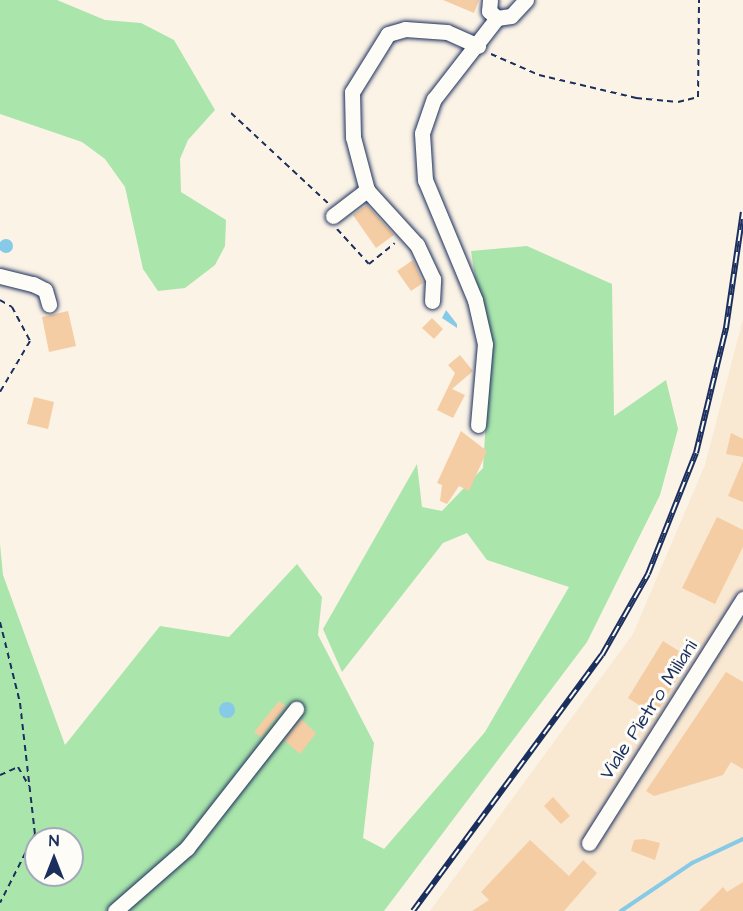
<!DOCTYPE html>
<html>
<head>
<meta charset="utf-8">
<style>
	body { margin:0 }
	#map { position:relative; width:743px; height:911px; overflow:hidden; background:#fbf3e6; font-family:"Architects Daughter",sans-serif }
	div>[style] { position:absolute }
	.built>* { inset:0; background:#f9e8d2 }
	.green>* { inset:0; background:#aae5ab }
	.water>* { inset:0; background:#86cae7 }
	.round { border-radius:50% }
	.stream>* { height:4px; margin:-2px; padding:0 2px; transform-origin:2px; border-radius:2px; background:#86cae7 }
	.building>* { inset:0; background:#f5cda4 }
	.path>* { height:2px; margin-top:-1px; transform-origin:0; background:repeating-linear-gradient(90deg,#1b2f5e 0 6px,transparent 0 10.5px) }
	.roads { filter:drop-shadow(0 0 2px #1b2f5e) drop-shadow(0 0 2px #1b2f5e) }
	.minor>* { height:15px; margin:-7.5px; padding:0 7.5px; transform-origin:7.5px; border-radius:7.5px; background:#fdfcf7 }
	.rail>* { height:6px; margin-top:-3px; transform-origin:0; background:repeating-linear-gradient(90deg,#fdfcf7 0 11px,#1b2f5e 0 22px); box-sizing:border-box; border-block:2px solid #1b2f5e }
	span { translate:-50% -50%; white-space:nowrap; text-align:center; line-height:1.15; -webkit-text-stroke:6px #fdfcf7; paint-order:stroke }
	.street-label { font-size:20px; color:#1b2f5e }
	.north { position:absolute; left:24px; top:827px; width:60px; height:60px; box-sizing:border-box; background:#fdfcf7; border:2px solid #a3aaba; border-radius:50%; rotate:0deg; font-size:16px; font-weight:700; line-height:24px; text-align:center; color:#1b2f5e }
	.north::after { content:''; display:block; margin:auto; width:21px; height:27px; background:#1b2f5e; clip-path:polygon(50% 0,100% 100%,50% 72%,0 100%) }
</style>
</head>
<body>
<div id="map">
	<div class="built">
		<div style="clip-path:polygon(743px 319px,743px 911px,430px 911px,633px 634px,705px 465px)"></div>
	</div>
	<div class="green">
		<div style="clip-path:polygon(0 0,57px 0,105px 20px,141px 23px,174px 40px,215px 110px,188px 140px,180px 159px,181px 192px,226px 220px,225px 246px,215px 265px,185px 288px,158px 291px,143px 269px,125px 187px,105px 159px,82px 142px,0 114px)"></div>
		<div style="clip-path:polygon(evenodd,527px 246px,612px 284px,614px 416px,666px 380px,678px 429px,660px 495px,587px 642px,384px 911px,0 911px,0 544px,3px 575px,65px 745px,160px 626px,229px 637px,297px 564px,322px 597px,318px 635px,374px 743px,363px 838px,384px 849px,485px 732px,569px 587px,487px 560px,467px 533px,443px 543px,342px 672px,323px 629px,417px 464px,422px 507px,442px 511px,483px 468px,489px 369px,471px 251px,527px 246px,36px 839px,72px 839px,72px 875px,36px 875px,36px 839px)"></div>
	</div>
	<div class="water">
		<div class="round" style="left:-1px;top:239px;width:14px;height:14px"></div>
		<div style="clip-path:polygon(446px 310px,457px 324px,457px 328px,442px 318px)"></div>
		<div class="round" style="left:219px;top:702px;width:16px;height:16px"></div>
	</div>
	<div class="stream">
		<div style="left:621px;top:911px;width:86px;rotate:-34.1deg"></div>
		<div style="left:692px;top:863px;width:56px;rotate:-25.2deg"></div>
	</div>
	<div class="building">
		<div style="clip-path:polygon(443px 0,479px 0,474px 13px)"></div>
		<div style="clip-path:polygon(367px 205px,394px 235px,376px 248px,353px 215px)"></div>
		<div style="clip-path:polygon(413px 260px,423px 283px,411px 291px,397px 271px)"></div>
		<div style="clip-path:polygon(68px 311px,76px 346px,49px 352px,42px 317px)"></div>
		<div style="clip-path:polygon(432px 318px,443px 329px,434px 339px,422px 328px)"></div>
		<div style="clip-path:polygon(460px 355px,473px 371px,452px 389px,465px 395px,453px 418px,437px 410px,455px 373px,448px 365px)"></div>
		<div style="clip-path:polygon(34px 397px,54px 402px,48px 429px,27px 424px)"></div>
		<div style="clip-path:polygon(461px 431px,487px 451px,469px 491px,459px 486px,447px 504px,440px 501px,442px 485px,437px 483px)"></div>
		<div style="clip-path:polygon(731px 433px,743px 439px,743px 457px,726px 454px)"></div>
		<div style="clip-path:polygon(743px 461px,743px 502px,728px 496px)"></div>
		<div style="clip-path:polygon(717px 517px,743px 530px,743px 547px,715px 604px,682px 588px)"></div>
		<div style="clip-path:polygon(663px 641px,690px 658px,655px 715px,628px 698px)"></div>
		<div style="clip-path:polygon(726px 672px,743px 682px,743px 769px,731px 762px,723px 775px,654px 796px,646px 791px)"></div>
		<div style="clip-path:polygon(279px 701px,286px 706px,261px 737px,254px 732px)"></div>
		<div style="clip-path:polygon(301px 719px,316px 733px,300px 754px,284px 740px)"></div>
		<div style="clip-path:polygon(553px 797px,570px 816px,561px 824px,544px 806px)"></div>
		<div style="clip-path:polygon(644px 839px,660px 843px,655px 860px,631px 851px,634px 840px)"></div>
		<div style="clip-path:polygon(530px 840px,569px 876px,583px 860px,597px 873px,564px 911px,472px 911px,489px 900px,481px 892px)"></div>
		<div style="clip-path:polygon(743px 882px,743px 911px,699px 911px,723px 887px,727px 892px)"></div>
	</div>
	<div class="path">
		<div style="left:491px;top:54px;width:52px;rotate:23.6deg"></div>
		<div style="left:539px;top:75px;width:100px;rotate:13.3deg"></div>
		<div style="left:636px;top:98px;width:42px;rotate:5.4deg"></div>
		<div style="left:678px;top:102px;width:21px;rotate:-14deg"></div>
		<div style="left:698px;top:97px;width:97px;rotate:-89.4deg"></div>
		<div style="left:231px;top:113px;width:134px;rotate:42.9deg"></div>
		<div style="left:337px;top:229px;width:47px;rotate:47.6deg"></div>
		<div style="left:369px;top:264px;width:33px;rotate:-39deg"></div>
		<div style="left:0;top:300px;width:14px;rotate:30deg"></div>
		<div style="left:12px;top:307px;width:38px;rotate:62deg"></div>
		<div style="left:30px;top:341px;width:59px;rotate:120.5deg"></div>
		<div style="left:0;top:622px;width:83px;rotate:76.1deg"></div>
		<div style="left:20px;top:703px;width:132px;rotate:83.5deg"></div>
		<div style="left:35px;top:834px;width:77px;rotate:116.9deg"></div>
		<div style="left:0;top:775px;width:20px;rotate:-24deg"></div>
		<div style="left:18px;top:767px;width:22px;rotate:60deg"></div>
	</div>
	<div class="roads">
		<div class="minor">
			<div style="left:490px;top:0;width:11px;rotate:95deg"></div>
			<div style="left:489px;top:11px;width:11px;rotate:41deg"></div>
			<div style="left:497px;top:18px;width:14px;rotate:-8deg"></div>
			<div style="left:511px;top:16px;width:22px;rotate:-47deg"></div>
			<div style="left:333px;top:216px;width:43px;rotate:-37.4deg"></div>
			<div style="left:0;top:276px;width:34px;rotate:14deg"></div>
			<div style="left:33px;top:284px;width:13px;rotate:27deg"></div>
			<div style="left:45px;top:290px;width:15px;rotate:74deg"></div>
			<div style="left:432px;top:301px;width:22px;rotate:-87deg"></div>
			<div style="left:433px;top:279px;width:38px;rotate:-115deg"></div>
			<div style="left:417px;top:245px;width:74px;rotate:-132.3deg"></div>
			<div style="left:367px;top:190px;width:55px;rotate:-104.8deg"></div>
			<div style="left:353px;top:137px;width:45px;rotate:-91.3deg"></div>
			<div style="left:352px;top:92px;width:68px;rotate:-58.2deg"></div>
			<div style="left:388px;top:34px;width:18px;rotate:-16deg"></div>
			<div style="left:405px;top:29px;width:42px;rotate:4.1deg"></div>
			<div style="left:447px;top:32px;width:34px;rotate:24deg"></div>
			<div style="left:478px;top:425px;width:81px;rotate:-85.1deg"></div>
			<div style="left:485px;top:344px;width:45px;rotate:-102.8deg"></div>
			<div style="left:475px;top:300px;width:130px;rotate:-112.6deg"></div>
			<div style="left:425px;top:180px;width:47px;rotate:-93.7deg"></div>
			<div style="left:422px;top:133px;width:36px;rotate:-71deg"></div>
			<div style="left:434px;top:99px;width:103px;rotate:-52.1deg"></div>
			<div style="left:589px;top:843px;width:289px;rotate:-57.7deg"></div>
			<div style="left:115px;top:911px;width:96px;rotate:-41.2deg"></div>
			<div style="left:187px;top:848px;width:177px;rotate:-51.9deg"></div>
		</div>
	</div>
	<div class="rail">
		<div style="left:413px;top:911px;width:318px;rotate:-53.6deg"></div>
		<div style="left:602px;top:655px;width:93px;rotate:-60.4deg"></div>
		<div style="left:648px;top:574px;width:130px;rotate:-68.4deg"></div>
		<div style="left:696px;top:453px;width:129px;rotate:-76.5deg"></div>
		<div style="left:726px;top:328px;width:117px;rotate:-81.7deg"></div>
	</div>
	<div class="street-label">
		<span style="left:649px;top:710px;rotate:-57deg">Viale Pietro Miliani</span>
	</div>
	<div class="north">N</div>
</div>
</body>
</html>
